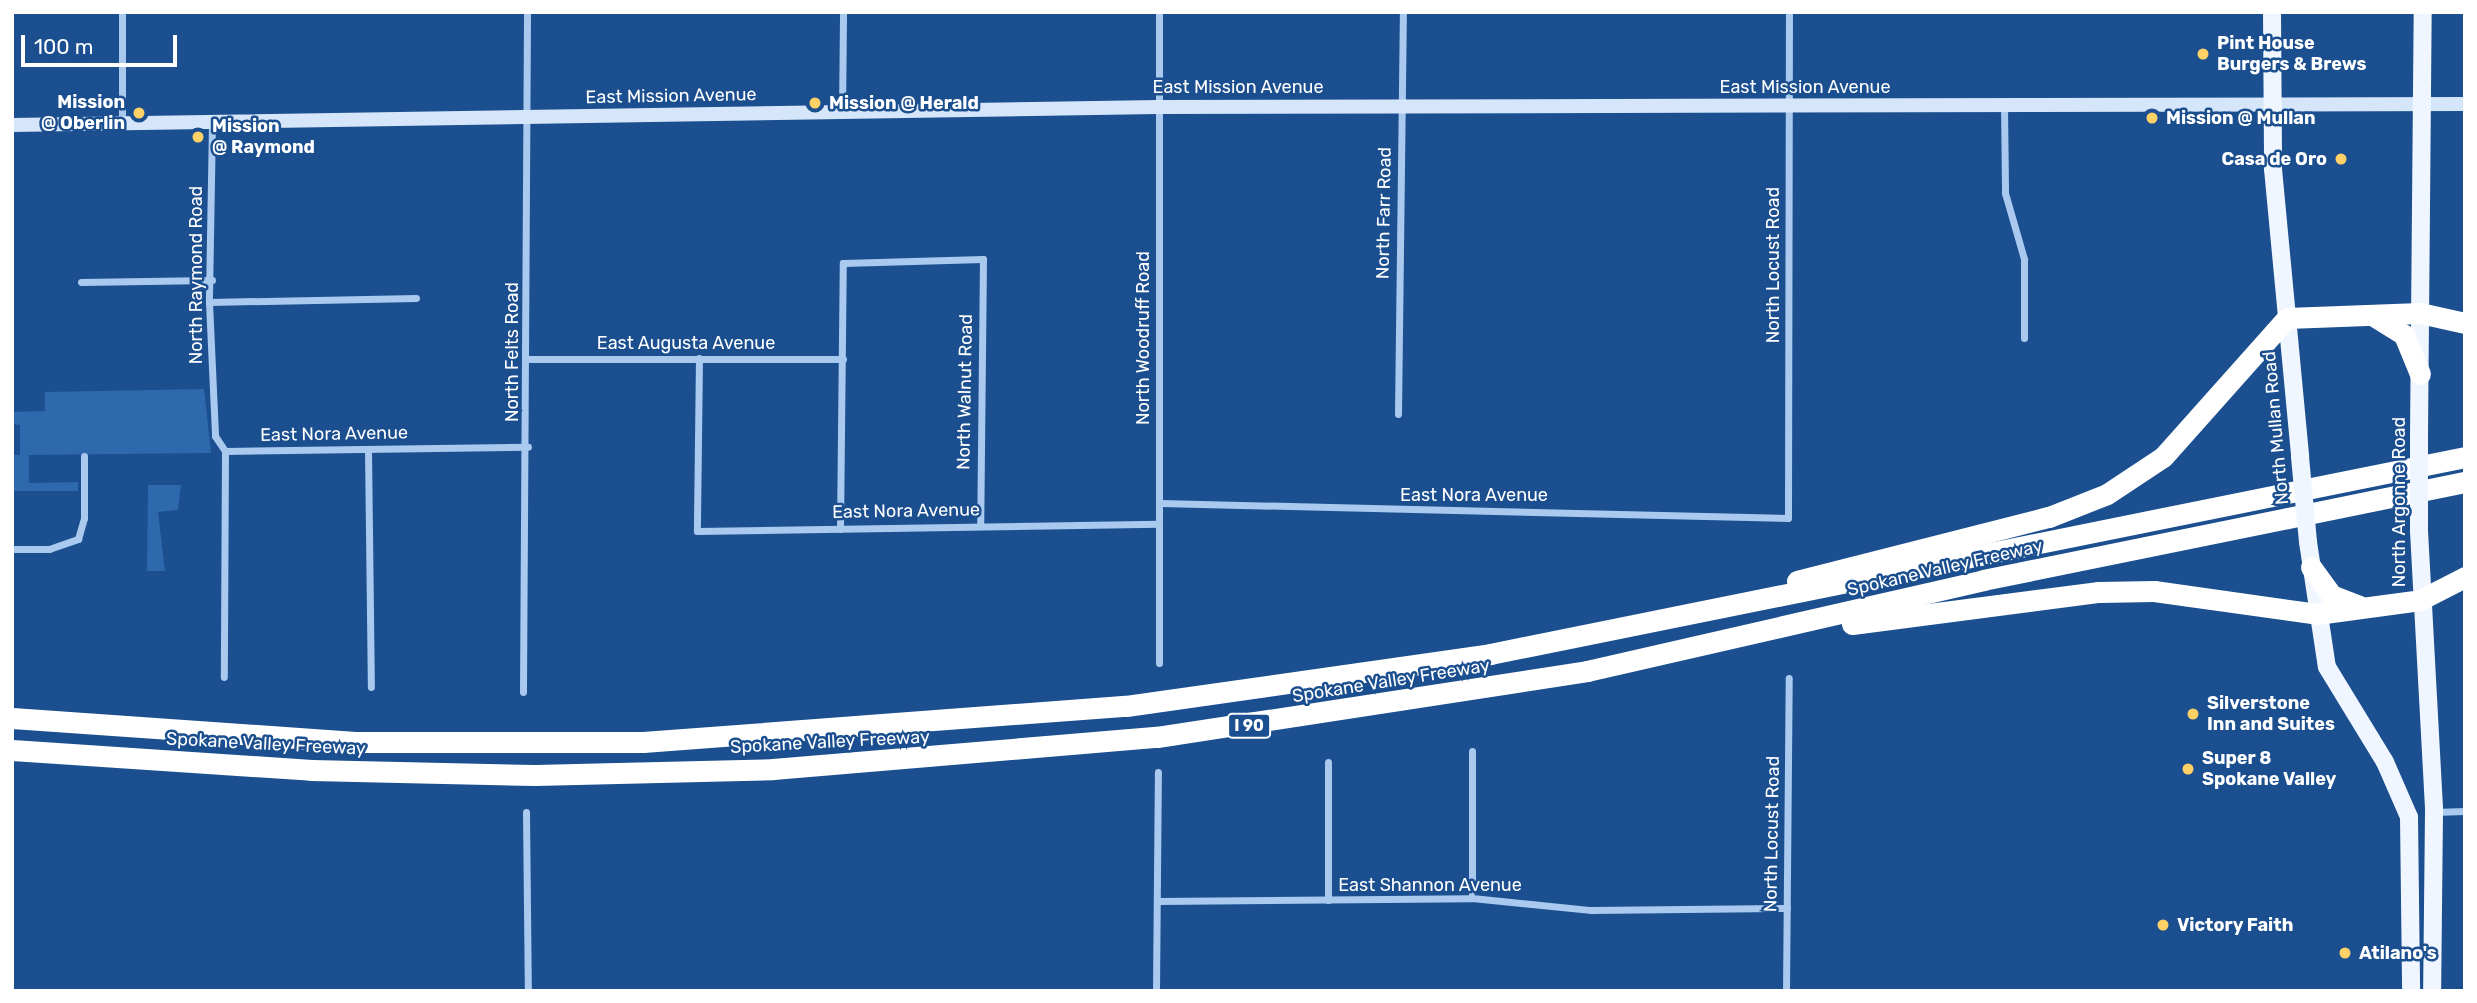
<!DOCTYPE html>
<html>
<head>
<meta charset="utf-8">
<style>
	body { margin:0 }
	#map { position:relative; width:2477px; height:1003px; overflow:hidden; background:#1b4f8f; font-family:Rubik,sans-serif }
	div>[style] { position:absolute }
	.green>* { inset:0; background:#2e69ad }
	.street>* { height:7px; margin:-3.5px; padding:0 3.5px; transform-origin:3.5px; border-radius:3.5px; background:#a9c9ee }
	.secondary>* { height:14px; margin:-7px; padding:0 7px; transform-origin:7px; border-radius:7px; background:#d6e6fa }
	.primary>* { height:18px; margin:-9px; padding:0 9px; transform-origin:9px; border-radius:9px; background:#f0f6ff }
	.highway>* { height:21px; margin:-10.5px; padding:0 10.5px; transform-origin:10.5px; border-radius:10.5px; background:#fff }
	.primary-bridge>* { height:18px; margin:-9px; padding:0 9px; transform-origin:9px; border-radius:9px; background:#f0f6ff }
	.dots>* { width:19px; height:19px; translate:-50% -50%; box-sizing:border-box; border:4px solid #1b4f8f; border-radius:50% }
	span { translate:-50% -50%; white-space:nowrap; text-align:center; line-height:1.15; -webkit-text-stroke:5px #1b4f8f; paint-order:stroke }
	.shield-label span { padding:2px 5px; background:#1b4f8f; border:2px solid; border-radius:5px; -webkit-text-stroke-width:0 }
	.shield-label { font-size:16px; color:#fff; font-weight:700 }
	.poi-label { font-size:18px; color:#fff; font-weight:700 }
	.left { translate:0 -50%; text-align:left }
	.right { translate:-100% -50%; text-align:right }
	.street-label { font-size:18px; color:#fff }
	.frame { position:absolute; inset:0; border:14px solid #fff; pointer-events:none }
	.scale { position:absolute; left:21px; top:35px; width:156px; height:32px; box-sizing:border-box; border:4px solid #fff; border-top:0; padding-left:9px; font-size:21px; line-height:24px; white-space:nowrap; color:#fff; -webkit-text-stroke:5px #1b4f8f; paint-order:stroke }
</style>
</head>
<body>
<div id="map">
	<div class="green">
		<div style="clip-path:polygon(204px 389px,211px 453px,29px 455px,29px 483px,78px 482px,78px 491px,12px 491px,12px 455px,20px 455px,20px 425px,12px 424px,12px 412px,45px 411px,45px 392px)"></div>
		<div style="clip-path:polygon(148px 485px,181px 485px,178px 510px,158px 512px,165px 571px,147px 571px)"></div>
	</div>
	<div class="street">
		<div style="left:1159px;top:12px;width:651px;rotate:90deg"></div>
		<div style="left:2004px;top:105px;width:88px;rotate:89.3deg"></div>
		<div style="left:2005px;top:193px;width:69px;rotate:73.9deg"></div>
		<div style="left:2024px;top:259px;width:79px;rotate:90deg"></div>
		<div style="left:842px;top:113px;width:101px;rotate:-89.4deg"></div>
		<div style="left:212px;top:123px;width:179px;rotate:91deg"></div>
		<div style="left:209px;top:302px;width:134px;rotate:87.4deg"></div>
		<div style="left:215px;top:436px;width:18px;rotate:56deg"></div>
		<div style="left:225px;top:451px;width:226px;rotate:90.3deg"></div>
		<div style="left:122px;top:124px;width:112px;rotate:-90deg"></div>
		<div style="left:81px;top:282px;width:131px;rotate:-0.9deg"></div>
		<div style="left:209px;top:302px;width:207px;rotate:-1.1deg"></div>
		<div style="left:699px;top:358px;width:173px;rotate:90.7deg"></div>
		<div style="left:697px;top:531px;width:462px;rotate:-0.9deg"></div>
		<div style="left:529px;top:359px;width:314px"></div>
		<div style="left:1398px;top:414px;width:402px;rotate:-89.3deg"></div>
		<div style="left:368px;top:450px;width:237px;rotate:89.3deg"></div>
		<div style="left:225px;top:451px;width:303px;rotate:-0.8deg"></div>
		<div style="left:1160px;top:503px;width:628px;rotate:1.37deg"></div>
		<div style="left:1788px;top:518px;width:506px;rotate:-89.89deg"></div>
		<div style="left:840px;top:529px;width:266px;rotate:-89.4deg"></div>
		<div style="left:843px;top:263px;width:140px;rotate:-1.6deg"></div>
		<div style="left:983px;top:259px;width:266px;rotate:90.6deg"></div>
		<div style="left:12px;top:549px;width:37px"></div>
		<div style="left:49px;top:549px;width:31px;rotate:-19deg"></div>
		<div style="left:78px;top:539px;width:22px;rotate:-74deg"></div>
		<div style="left:84px;top:518px;width:62px;rotate:-90deg"></div>
		<div style="left:523px;top:692px;width:680px;rotate:-89.66deg"></div>
		<div style="left:1472px;top:751px;width:147px;rotate:90deg"></div>
		<div style="left:1328px;top:762px;width:138px;rotate:90deg"></div>
		<div style="left:526px;top:812px;width:179px;rotate:89.4deg"></div>
		<div style="left:2434px;top:812px;width:31px;rotate:-2deg"></div>
		<div style="left:1157px;top:901px;width:315px;rotate:-0.5deg"></div>
		<div style="left:1472px;top:898px;width:120px;rotate:5.8deg"></div>
		<div style="left:1591px;top:910px;width:196px;rotate:-0.6deg"></div>
		<div style="left:1156px;top:991px;width:219px;rotate:-89.5deg"></div>
		<div style="left:1786px;top:991px;width:313px;rotate:-89.5deg"></div>
	</div>
	<div class="secondary">
		<div style="left:12px;top:125px;width:1146px;rotate:-0.9deg"></div>
		<div style="left:1158px;top:107px;width:1307px;rotate:-0.13deg"></div>
	</div>
	<div class="primary">
		<div style="left:2272px;top:12px;width:157px;rotate:89.6deg"></div>
		<div style="left:2273px;top:169px;width:289px;rotate:84.6deg"></div>
		<div style="left:2419px;top:435px;width:423px;rotate:-89.5deg"></div>
		<div style="left:2419px;top:531px;width:281px;rotate:86.9deg"></div>
		<div style="left:2434px;top:812px;width:179px;rotate:90.6deg"></div>
		<div style="left:2308px;top:542px;width:126px;rotate:81.4deg"></div>
		<div style="left:2327px;top:667px;width:111px;rotate:58.6deg"></div>
		<div style="left:2385px;top:762px;width:60px;rotate:66.4deg"></div>
		<div style="left:2409px;top:817px;width:174px;rotate:89.3deg"></div>
	</div>
	<div class="highway">
		<div style="left:2374px;top:316px;width:36px;rotate:32deg"></div>
		<div style="left:2404px;top:335px;width:42px;rotate:67.7deg"></div>
		<div style="left:2311px;top:567px;width:34px;rotate:54deg"></div>
		<div style="left:2331px;top:595px;width:30px;rotate:21deg"></div>
		<div style="left:1797px;top:581px;width:260px;rotate:-14.3deg"></div>
		<div style="left:2049px;top:517px;width:62px;rotate:-21.6deg"></div>
		<div style="left:2107px;top:494px;width:67px;rotate:-33.5deg"></div>
		<div style="left:2163px;top:457px;width:186px;rotate:-48.3deg"></div>
		<div style="left:2287px;top:318px;width:133px;rotate:-2.2deg"></div>
		<div style="left:2420px;top:313px;width:46px;rotate:12.5deg"></div>
		<div style="left:1852px;top:624px;width:249px;rotate:-7.4deg"></div>
		<div style="left:2099px;top:592px;width:55px;rotate:-1deg"></div>
		<div style="left:2154px;top:591px;width:165px;rotate:8deg"></div>
		<div style="left:2317px;top:614px;width:104px;rotate:-7.7deg"></div>
		<div style="left:2420px;top:600px;width:51px;rotate:-27.1deg"></div>
		<div style="left:12px;top:718px;width:344px;rotate:4deg"></div>
		<div style="left:355px;top:742px;width:288px"></div>
		<div style="left:643px;top:742px;width:484px;rotate:-4.3deg"></div>
		<div style="left:1126px;top:706px;width:368px;rotate:-8.1deg"></div>
		<div style="left:1490px;top:654px;width:995px;rotate:-11.42deg"></div>
		<div style="left:12px;top:750px;width:300px;rotate:3.8deg"></div>
		<div style="left:311px;top:770px;width:224px;rotate:1.3deg"></div>
		<div style="left:535px;top:775px;width:238px;rotate:-1.4deg"></div>
		<div style="left:773px;top:769px;width:385px;rotate:-4.8deg"></div>
		<div style="left:1157px;top:737px;width:435px;rotate:-8.7deg"></div>
		<div style="left:1587px;top:671px;width:406px;rotate:-12.9deg"></div>
		<div style="left:1983px;top:580px;width:492px;rotate:-11.5deg"></div>
	</div>
	<div class="primary-bridge">
		<div style="left:2419px;top:435px;width:96px;rotate:90deg"></div>
		<div style="left:2300px;top:457px;width:85px;rotate:84.6deg"></div>
	</div>
	<div class="dots">
		<div style="left:2203px;top:54px;background:#ffd166"></div>
		<div style="left:815px;top:103px;background:#ffd166"></div>
		<div style="left:139px;top:113px;background:#ffd166"></div>
		<div style="left:2152px;top:118px;background:#ffd166"></div>
		<div style="left:198px;top:137px;background:#ffd166"></div>
		<div style="left:2341px;top:159px;background:#ffd166"></div>
		<div style="left:2193px;top:714px;background:#ffd166"></div>
		<div style="left:2188px;top:769px;background:#ffd166"></div>
		<div style="left:2163px;top:925px;background:#ffd166"></div>
		<div style="left:2345px;top:953px;background:#ffd166"></div>
	</div>
	<div class="shield-label">
		<span style="left:1249px;top:726px">I 90</span>
	</div>
	<div class="poi-label">
		<span class="left" style="left:2217px;top:54px">Pint House<br>Burgers &amp; Brews</span>
		<span class="right" style="left:125px;top:113px">Mission<br>@ Oberlin</span>
		<span class="left" style="left:829px;top:103px">Mission @ Herald</span>
		<span class="left" style="left:2166px;top:118px">Mission @ Mullan</span>
		<span class="left" style="left:212px;top:137px">Mission<br>@ Raymond</span>
		<span class="right" style="left:2327px;top:159px">Casa de Oro</span>
		<span class="left" style="left:2207px;top:714px">Silverstone<br>Inn and Suites</span>
		<span class="left" style="left:2202px;top:769px">Super 8<br>Spokane Valley</span>
		<span class="left" style="left:2177px;top:925px">Victory Faith</span>
		<span class="left" style="left:2359px;top:953px">Atilano's</span>
	</div>
	<div class="street-label">
		<span style="left:1238px;top:87px">East Mission Avenue</span>
		<span style="left:1805px;top:87px">East Mission Avenue</span>
		<span style="left:671px;top:96px;rotate:-1deg">East Mission Avenue</span>
		<span style="left:1384px;top:213px;rotate:-89deg">North Farr Road</span>
		<span style="left:1773px;top:265px;rotate:-90deg">North Locust Road</span>
		<span style="left:196px;top:275px;rotate:-90deg">North Raymond Road</span>
		<span style="left:1143px;top:338px;rotate:-90deg">North Woodruff Road</span>
		<span style="left:686px;top:343px">East Augusta Avenue</span>
		<span style="left:512px;top:352px;rotate:-90deg">North Felts Road</span>
		<span style="left:965px;top:392px;rotate:-89deg">North Walnut Road</span>
		<span style="left:2276px;top:428px;rotate:-95deg">North Mullan Road</span>
		<span style="left:334px;top:434px;rotate:-1deg">East Nora Avenue</span>
		<span style="left:1474px;top:495px">East Nora Avenue</span>
		<span style="left:2399px;top:502px;rotate:-90deg">North Argonne Road</span>
		<span style="left:906px;top:511px;rotate:-1deg">East Nora Avenue</span>
		<span style="left:1945px;top:568px;rotate:-13deg">Spokane Valley Freeway</span>
		<span style="left:1391px;top:681px;rotate:-9deg">Spokane Valley Freeway</span>
		<span style="left:830px;top:742px;rotate:-3deg">Spokane Valley Freeway</span>
		<span style="left:266px;top:744px;rotate:3deg">Spokane Valley Freeway</span>
		<span style="left:1772px;top:834px;rotate:-89deg">North Locust Road</span>
		<span style="left:1430px;top:885px">East Shannon Avenue</span>
	</div>
	<div class="frame"></div>
	<div class="scale">100 m</div>
</div>
</body>
</html>
